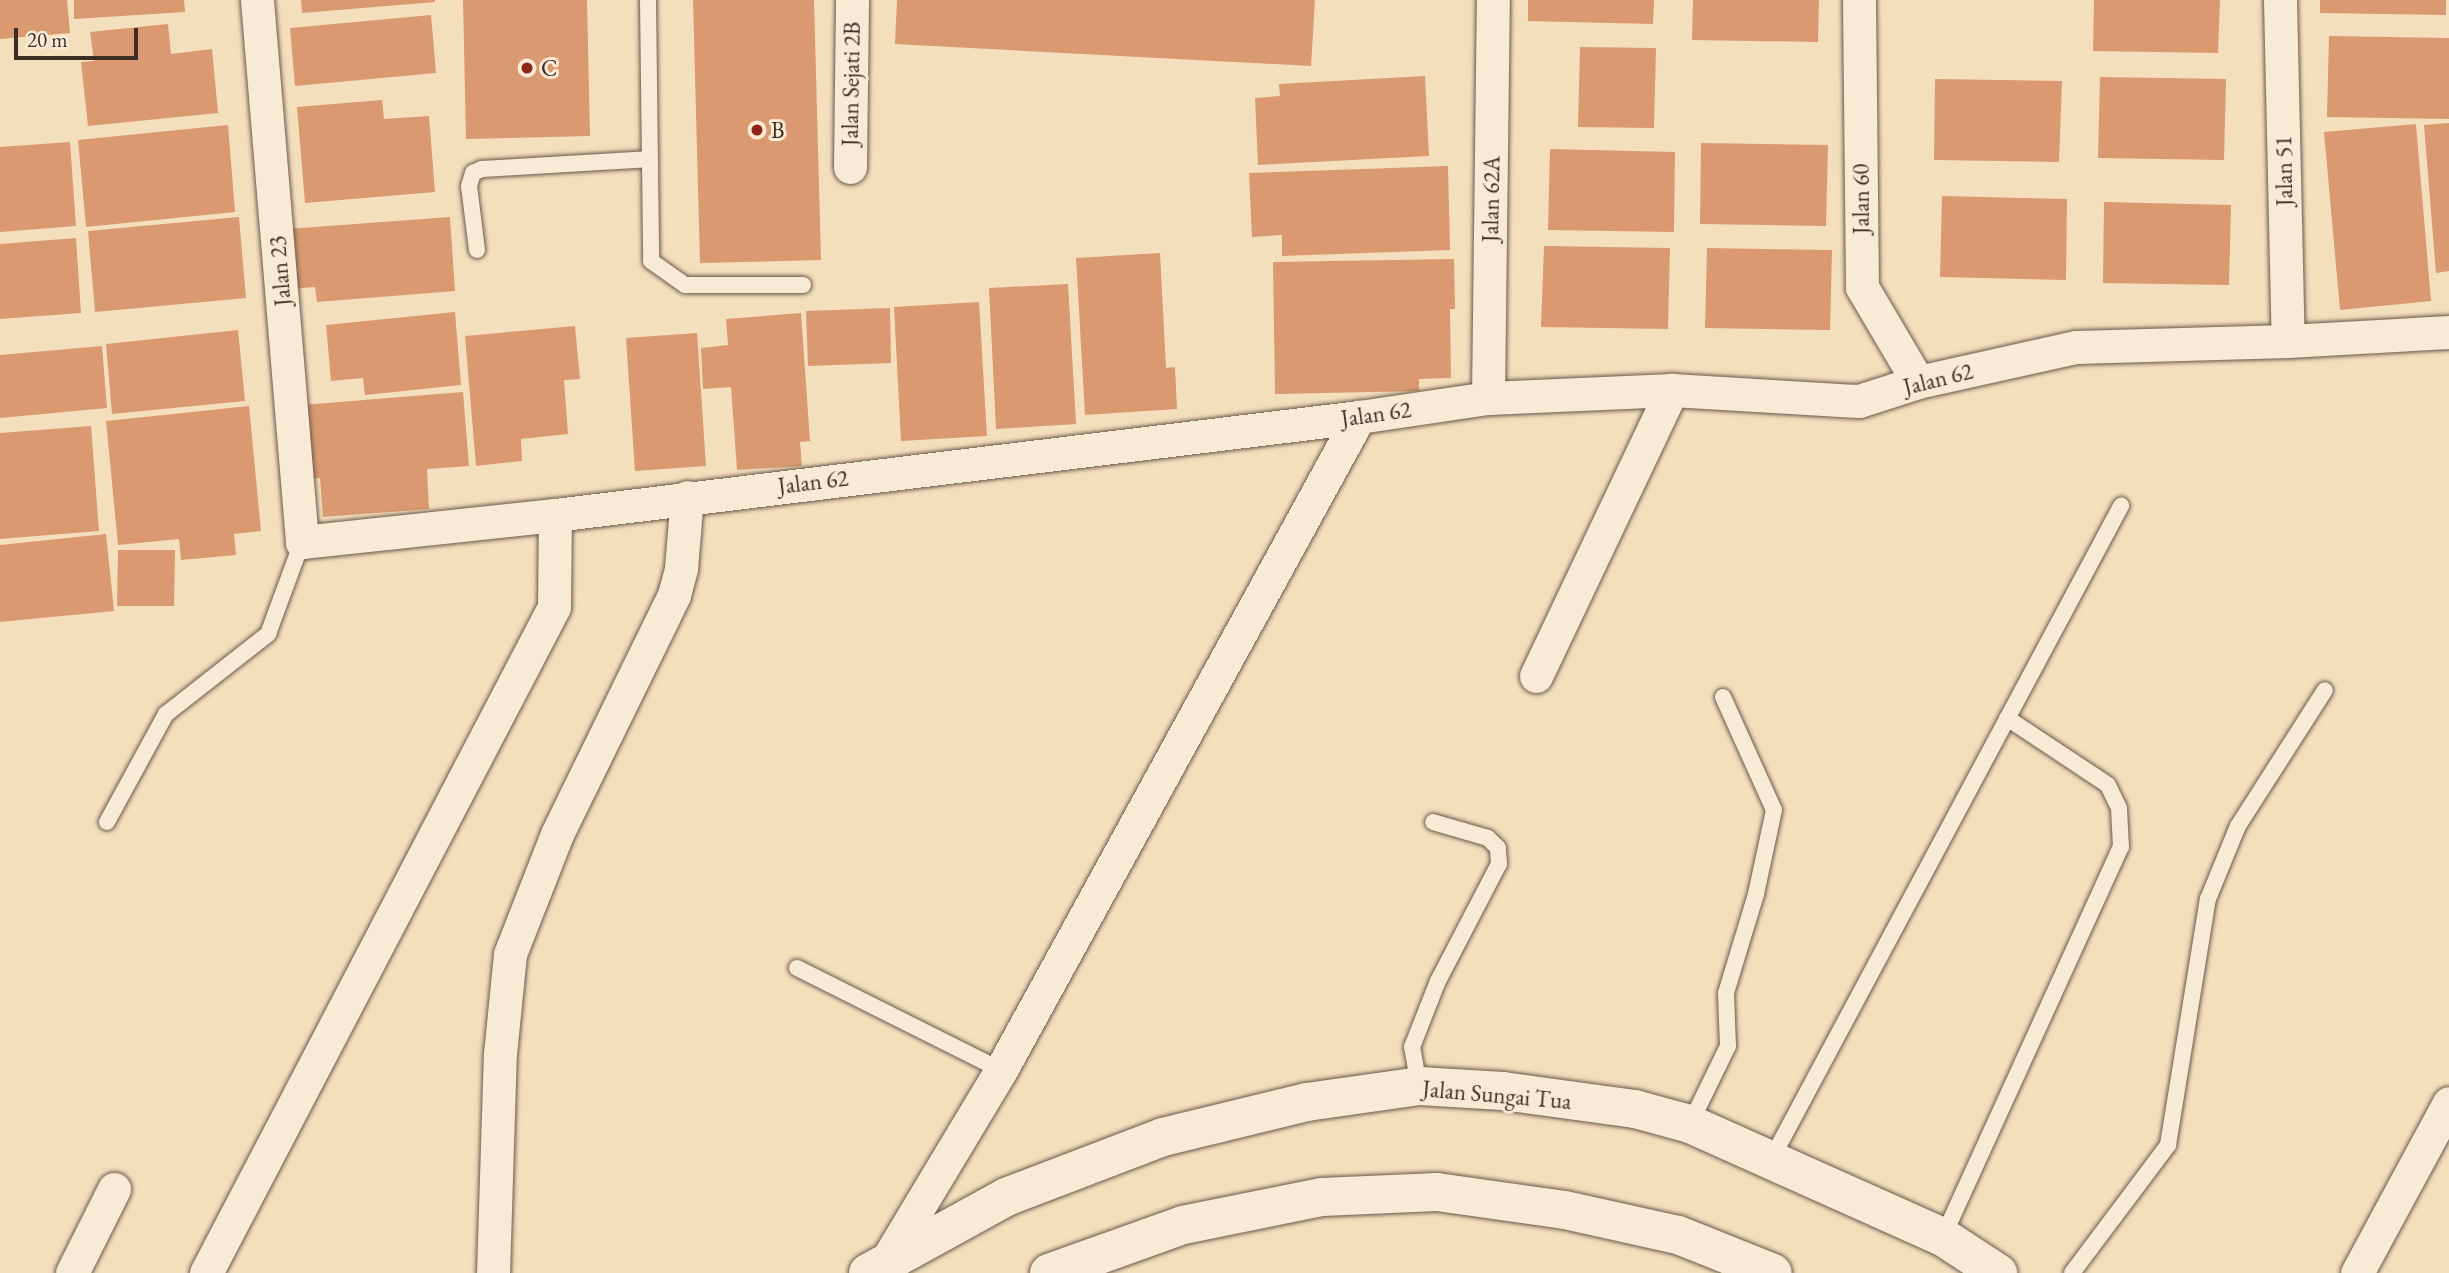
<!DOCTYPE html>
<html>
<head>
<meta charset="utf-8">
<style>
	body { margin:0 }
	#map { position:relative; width:2449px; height:1273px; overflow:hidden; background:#f4dfbd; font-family:"EB Garamond",serif }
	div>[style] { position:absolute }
	.building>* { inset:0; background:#da9971 }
	.roads { filter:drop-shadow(0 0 2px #6a594a) drop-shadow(0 0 2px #6a594a) }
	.service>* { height:16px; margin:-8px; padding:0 8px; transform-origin:8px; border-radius:8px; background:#f8ead4 }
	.minor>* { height:33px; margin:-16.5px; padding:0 16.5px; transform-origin:16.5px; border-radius:16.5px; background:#f8ead4 }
	.secondary>* { height:38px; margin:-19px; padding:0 19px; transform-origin:19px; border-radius:19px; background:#f8ead4 }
	.dots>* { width:19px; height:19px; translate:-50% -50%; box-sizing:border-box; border:4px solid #f8ead4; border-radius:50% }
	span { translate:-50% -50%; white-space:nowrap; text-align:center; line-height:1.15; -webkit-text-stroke:6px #f8ead4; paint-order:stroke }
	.poi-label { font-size:23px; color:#3c2c24 }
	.left { translate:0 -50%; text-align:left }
	.street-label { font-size:23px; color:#3c2c24 }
	.scale { position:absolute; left:14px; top:28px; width:124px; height:32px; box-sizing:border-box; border:4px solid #3c2c24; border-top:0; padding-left:9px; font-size:21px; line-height:24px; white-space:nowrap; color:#3c2c24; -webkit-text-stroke:5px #f8ead4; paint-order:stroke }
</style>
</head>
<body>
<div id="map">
	<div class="building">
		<div style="clip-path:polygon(0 0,67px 0,70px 33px,0 39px)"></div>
		<div style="clip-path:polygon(74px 0,184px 0,185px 12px,74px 19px)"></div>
		<div style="clip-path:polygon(301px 0,435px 0,435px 2px,302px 13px)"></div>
		<div style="clip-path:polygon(463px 0,587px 0,590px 136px,466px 139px)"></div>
		<div style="clip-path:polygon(693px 0,814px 0,821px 260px,700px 263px)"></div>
		<div style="clip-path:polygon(897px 0,1315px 0,1311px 66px,895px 44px)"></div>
		<div style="clip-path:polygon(1528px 0,1654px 0,1653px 24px,1528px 21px)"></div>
		<div style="clip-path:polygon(1693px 0,1819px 0,1818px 42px,1692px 40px)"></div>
		<div style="clip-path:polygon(2094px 0,2220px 0,2218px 53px,2093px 51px)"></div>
		<div style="clip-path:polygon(2320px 0,2446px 0,2446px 15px,2320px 13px)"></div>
		<div style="clip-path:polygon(431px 15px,436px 73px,295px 86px,290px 28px)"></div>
		<div style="clip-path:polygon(168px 24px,171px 54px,212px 49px,218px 113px,88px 126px,81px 62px,94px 61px,90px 32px)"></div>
		<div style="clip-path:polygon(2329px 36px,2449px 38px,2449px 119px,2327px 117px)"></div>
		<div style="clip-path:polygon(1580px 47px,1656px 48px,1654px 128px,1578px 127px)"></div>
		<div style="clip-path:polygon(1425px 76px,1429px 156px,1258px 165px,1255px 98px,1280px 96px,1279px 84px)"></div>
		<div style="clip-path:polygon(2100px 77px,2226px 79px,2224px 160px,2098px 158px)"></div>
		<div style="clip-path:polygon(1935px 79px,2062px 81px,2059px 162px,1934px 160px)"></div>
		<div style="clip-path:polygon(382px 100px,384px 119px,429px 116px,435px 192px,305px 203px,297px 107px)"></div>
		<div style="clip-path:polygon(2449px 123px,2449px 271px,2436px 273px,2424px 125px)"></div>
		<div style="clip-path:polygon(2416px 124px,2431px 301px,2340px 310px,2324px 132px)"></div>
		<div style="clip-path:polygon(228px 125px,235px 212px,86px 227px,78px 140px)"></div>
		<div style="clip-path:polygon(70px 142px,76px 226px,0 232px,0 147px)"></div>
		<div style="clip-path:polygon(1701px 143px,1828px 145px,1826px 226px,1700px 224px)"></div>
		<div style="clip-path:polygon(1550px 149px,1675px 152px,1674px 232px,1548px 230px)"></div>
		<div style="clip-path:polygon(1448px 166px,1450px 250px,1282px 256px,1282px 235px,1252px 237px,1249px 173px)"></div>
		<div style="clip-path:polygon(1942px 196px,2067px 199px,2066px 280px,1940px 277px)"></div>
		<div style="clip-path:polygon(2104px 202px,2231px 205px,2229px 285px,2103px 283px)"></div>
		<div style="clip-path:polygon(239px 217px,246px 298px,95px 312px,88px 231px)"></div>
		<div style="clip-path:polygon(450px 217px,455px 291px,317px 302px,315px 287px,292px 289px,288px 229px)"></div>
		<div style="clip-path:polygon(76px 238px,81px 313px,0 319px,0 244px)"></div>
		<div style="clip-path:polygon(1544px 246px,1670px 248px,1668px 329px,1541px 327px)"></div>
		<div style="clip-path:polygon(1707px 248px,1832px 250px,1830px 330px,1705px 328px)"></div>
		<div style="clip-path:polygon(1160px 253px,1166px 368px,1175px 367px,1177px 409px,1085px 415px,1076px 258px)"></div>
		<div style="clip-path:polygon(1454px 259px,1455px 309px,1450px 309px,1451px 378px,1419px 379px,1419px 391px,1275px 394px,1273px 262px)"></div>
		<div style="clip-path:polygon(1068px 284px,1076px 424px,996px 429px,989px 288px)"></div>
		<div style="clip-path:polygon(979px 302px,987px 436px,901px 441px,894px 307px)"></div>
		<div style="clip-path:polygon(890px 308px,891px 363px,808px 366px,806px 311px)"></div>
		<div style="clip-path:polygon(455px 312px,461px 385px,365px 395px,363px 378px,331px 381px,326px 325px)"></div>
		<div style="clip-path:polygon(801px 313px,810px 441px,800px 442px,802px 466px,737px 470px,731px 387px,703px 389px,701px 348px,728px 345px,726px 319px)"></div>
		<div style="clip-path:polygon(575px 326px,580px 379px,564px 380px,568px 434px,521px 439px,522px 461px,476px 466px,465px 336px)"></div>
		<div style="clip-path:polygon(238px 330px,245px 401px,112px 414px,106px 344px)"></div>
		<div style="clip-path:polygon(697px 333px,706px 466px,635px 471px,626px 338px)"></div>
		<div style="clip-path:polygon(102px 346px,107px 408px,0 418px,0 355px)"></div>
		<div style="clip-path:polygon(463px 392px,469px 466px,427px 469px,429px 509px,323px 517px,320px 478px,308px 479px,302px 405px)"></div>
		<div style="clip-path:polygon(249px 406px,261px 531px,234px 534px,236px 555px,181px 560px,179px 539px,118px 545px,106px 421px)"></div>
		<div style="clip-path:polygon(91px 426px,99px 531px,0 539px,0 433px)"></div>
		<div style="clip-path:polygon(106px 534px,114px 611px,0 622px,0 545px)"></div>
		<div style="clip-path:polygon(118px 550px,175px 550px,174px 606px,117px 606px)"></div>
	</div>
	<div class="roads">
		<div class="service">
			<div style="left:648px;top:0;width:261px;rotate:89.3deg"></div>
			<div style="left:651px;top:261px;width:42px;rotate:35.2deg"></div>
			<div style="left:685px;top:285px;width:118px"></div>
			<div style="left:477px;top:250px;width:64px;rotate:-97.1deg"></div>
			<div style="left:469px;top:186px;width:14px;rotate:-73deg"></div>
			<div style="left:473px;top:173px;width:10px;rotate:-24deg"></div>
			<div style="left:482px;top:169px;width:166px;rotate:-3.4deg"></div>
			<div style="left:107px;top:822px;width:123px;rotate:-61.4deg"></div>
			<div style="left:166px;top:714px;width:130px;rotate:-38.1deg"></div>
			<div style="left:268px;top:634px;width:98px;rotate:-69.7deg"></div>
			<div style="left:797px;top:968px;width:228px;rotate:26.6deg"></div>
			<div style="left:1419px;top:1086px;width:40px;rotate:-100deg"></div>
			<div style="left:1412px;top:1047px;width:71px;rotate:-68.5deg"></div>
			<div style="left:1438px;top:981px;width:132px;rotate:-62.5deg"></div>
			<div style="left:1499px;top:864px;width:16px;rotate:-94deg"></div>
			<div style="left:1498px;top:848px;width:14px;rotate:-135deg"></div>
			<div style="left:1488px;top:838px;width:57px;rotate:-163.8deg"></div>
			<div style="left:1690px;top:1124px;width:87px;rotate:-64deg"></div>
			<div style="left:1728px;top:1046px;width:53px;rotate:-92.2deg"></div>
			<div style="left:1726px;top:993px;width:103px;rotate:-73.1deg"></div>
			<div style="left:1756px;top:894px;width:86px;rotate:-77.9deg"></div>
			<div style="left:1774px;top:810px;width:124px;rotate:-114.3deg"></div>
			<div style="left:1772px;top:1158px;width:740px;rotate:-61.84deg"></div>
			<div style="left:1943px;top:1237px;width:429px;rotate:-65.5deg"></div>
			<div style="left:2121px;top:847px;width:39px;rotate:-93deg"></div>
			<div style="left:2119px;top:808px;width:25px;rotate:-116deg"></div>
			<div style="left:2108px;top:785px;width:121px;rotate:-146.4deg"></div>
			<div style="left:2072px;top:1273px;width:160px;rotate:-53.1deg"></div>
			<div style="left:2168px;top:1145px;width:249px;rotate:-80.8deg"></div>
			<div style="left:2208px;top:899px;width:79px;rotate:-67.7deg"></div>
			<div style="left:2238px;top:826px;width:161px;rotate:-57.4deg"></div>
		</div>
		<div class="minor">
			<div style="left:257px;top:0;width:544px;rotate:85.25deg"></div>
			<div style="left:302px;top:542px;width:254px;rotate:-6.1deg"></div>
			<div style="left:555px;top:515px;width:810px;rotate:-6.95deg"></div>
			<div style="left:1359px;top:417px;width:130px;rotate:-8.4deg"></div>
			<div style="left:1488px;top:398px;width:184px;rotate:-2.5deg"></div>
			<div style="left:1672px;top:390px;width:187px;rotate:3.4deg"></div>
			<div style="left:1859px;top:401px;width:62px;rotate:-17.9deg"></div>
			<div style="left:1918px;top:382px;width:162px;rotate:-12.5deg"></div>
			<div style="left:2076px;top:347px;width:212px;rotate:-1.6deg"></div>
			<div style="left:2288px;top:341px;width:161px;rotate:-3.2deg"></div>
			<div style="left:1859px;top:0;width:287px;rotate:89.4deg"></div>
			<div style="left:1862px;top:287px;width:110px;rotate:59.5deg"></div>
			<div style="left:2280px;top:0;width:341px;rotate:88.7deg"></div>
			<div style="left:850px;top:167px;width:167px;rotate:-89.3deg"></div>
			<div style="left:1488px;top:398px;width:398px;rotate:-89.3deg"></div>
			<div style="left:1536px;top:676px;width:317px;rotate:-64.6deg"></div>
			<div style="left:885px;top:1263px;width:225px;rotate:-59deg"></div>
			<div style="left:1001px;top:1070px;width:745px;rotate:-61.27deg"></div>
			<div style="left:72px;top:1273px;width:94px;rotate:-63.4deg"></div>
			<div style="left:206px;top:1273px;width:751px;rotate:-62.41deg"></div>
			<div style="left:554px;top:607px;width:92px;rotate:-89.4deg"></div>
			<div style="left:493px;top:1273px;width:219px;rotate:-88.2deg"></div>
			<div style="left:500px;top:1054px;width:100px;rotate:-84.3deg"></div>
			<div style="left:510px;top:954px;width:129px;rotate:-68.6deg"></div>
			<div style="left:557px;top:834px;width:266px;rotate:-63.9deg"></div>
			<div style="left:674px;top:595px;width:28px;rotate:-75deg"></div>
			<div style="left:681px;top:568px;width:71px;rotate:-85.2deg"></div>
			<div style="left:2357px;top:1273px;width:193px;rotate:-61.6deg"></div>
		</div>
		<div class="secondary">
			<div style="left:868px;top:1273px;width:158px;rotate:-28.8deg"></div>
			<div style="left:1006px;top:1197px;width:168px;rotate:-20.9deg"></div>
			<div style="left:1163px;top:1137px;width:148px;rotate:-13.7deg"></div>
			<div style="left:1307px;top:1102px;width:114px;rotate:-8.1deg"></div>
			<div style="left:1420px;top:1086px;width:83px;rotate:3.4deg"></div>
			<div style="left:1503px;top:1091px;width:133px;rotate:7.8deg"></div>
			<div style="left:1635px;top:1109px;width:57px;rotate:15.3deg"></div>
			<div style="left:1690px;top:1124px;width:277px;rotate:24.1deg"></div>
			<div style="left:1943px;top:1237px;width:66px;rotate:33.2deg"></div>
			<div style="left:1049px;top:1273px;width:142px;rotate:-19.7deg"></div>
			<div style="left:1183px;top:1225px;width:142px;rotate:-11.4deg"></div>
			<div style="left:1322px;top:1197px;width:115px;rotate:-2.5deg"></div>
			<div style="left:1437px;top:1192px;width:129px;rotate:8deg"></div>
			<div style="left:1565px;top:1210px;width:116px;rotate:12.5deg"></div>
			<div style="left:1678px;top:1235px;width:102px;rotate:21.8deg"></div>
		</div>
	</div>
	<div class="dots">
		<div style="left:527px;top:68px;background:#8f2418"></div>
		<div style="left:757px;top:130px;background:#8f2418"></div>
	</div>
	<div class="poi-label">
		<span class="left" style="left:541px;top:68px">C</span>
		<span class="left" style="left:771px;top:130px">B</span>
	</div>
	<div class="street-label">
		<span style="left:851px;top:84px;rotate:-89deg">Jalan Sejati 2B</span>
		<span style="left:2284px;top:171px;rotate:-91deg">Jalan 51</span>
		<span style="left:1491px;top:199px;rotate:-89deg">Jalan 62A</span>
		<span style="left:1861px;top:199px;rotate:-90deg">Jalan 60</span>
		<span style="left:280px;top:271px;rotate:-95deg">Jalan 23</span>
		<span style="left:1938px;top:379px;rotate:-14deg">Jalan 62</span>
		<span style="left:1376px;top:414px;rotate:-8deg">Jalan 62</span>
		<span style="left:813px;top:482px;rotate:-7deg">Jalan 62</span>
		<span style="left:1497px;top:1095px;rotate:5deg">Jalan Sungai Tua</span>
	</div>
	<div class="scale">20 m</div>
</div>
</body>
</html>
